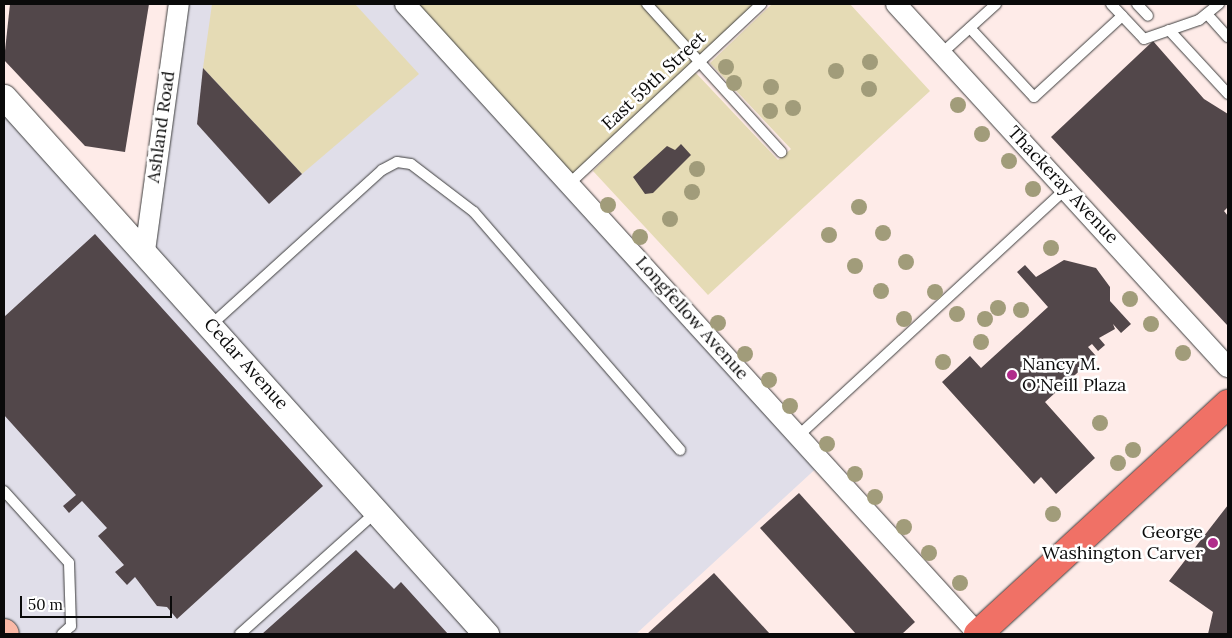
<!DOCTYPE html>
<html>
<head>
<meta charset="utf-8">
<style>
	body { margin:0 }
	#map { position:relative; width:1232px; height:638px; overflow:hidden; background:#feebe8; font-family:Lora,serif }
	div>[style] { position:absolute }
	.industrial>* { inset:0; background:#e0dee9 }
	.green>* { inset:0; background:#e5dbb5 }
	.building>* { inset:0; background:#52474a }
	.roads { filter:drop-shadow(0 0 1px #3d3d3d) drop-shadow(0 0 1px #3d3d3d) }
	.service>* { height:10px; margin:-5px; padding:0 5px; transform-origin:5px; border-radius:5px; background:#fff }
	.minor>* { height:20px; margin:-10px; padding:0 10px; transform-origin:10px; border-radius:10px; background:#fff }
	.tertiary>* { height:25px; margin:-12.5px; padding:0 12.5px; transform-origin:12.5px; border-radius:12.5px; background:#fff }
	.secondary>* { height:28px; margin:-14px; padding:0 14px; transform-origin:14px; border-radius:14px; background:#fab9a7 }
	.primary>* { height:28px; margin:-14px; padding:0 14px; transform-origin:14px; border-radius:14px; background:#f07166 }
	.trees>* { width:16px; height:16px; margin:-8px; border-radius:50%; background:#a19c7a }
	.dots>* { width:14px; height:14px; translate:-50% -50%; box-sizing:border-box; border:2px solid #fff; border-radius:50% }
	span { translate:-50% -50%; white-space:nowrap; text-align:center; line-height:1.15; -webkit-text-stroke:5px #fff; paint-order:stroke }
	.street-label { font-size:18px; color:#0a0a0a }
	.poi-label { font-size:18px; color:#0a0a0a }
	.left { translate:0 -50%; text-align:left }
	.right { translate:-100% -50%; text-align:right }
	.frame { position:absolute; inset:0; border:5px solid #0a0a0a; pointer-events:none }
	.scale { position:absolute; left:20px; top:596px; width:152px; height:22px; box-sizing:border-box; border:2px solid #0a0a0a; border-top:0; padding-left:6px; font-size:15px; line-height:18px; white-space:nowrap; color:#0a0a0a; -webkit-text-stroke:4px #fff; paint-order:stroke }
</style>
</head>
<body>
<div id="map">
	<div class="industrial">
		<div style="clip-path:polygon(179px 4px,405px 4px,822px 463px,636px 634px,4px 634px,4px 97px,144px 251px)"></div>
	</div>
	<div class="green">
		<div style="clip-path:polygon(212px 4px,355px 4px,419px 74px,302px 174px,203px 68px)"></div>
		<div style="clip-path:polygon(405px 4px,762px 4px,570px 183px)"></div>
		<div style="clip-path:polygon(772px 4px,850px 4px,930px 91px,708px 295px,593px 171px,695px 72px,778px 160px,791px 149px,710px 63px)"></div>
	</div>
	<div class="building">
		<div style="clip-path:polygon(10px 4px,149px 4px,125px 152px,85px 146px,4px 60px)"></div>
		<div style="clip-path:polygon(1153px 41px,1204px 99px,1228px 114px,1228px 207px,1224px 211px,1228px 216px,1228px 326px,1051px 137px)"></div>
		<div style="clip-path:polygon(203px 68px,302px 174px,269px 204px,197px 124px)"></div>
		<div style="clip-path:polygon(681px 144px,691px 155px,653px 193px,645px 194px,633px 177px,667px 146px,675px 150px)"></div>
		<div style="clip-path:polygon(95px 234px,323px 486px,177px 619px,167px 607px,157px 606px,135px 577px,127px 585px,115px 572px,124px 565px,98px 536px,107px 528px,82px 501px,69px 513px,63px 506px,76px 495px,4px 415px,4px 317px)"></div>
		<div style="clip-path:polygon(1064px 260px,1096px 268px,1110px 287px,1110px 301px,1131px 324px,1121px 333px,1113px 324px,1115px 329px,1099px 338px,1105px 345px,1098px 351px,1092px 344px,1088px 347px,1096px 356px,1045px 402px,1095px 458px,1056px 494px,1041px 477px,1034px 484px,942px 382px,970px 356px,981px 368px,1048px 307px,1017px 272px,1025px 265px,1036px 277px)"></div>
		<div style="clip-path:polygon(799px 493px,915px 622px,902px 634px,856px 634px,760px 528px)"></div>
		<div style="clip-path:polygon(1228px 505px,1228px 634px,1208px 634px,1213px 612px,1169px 581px)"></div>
		<div style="clip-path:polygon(356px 550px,394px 589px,401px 582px,448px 634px,262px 634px)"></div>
		<div style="clip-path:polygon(714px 573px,770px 634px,647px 634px)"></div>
	</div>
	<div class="roads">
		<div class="service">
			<div style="left:647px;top:4px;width:200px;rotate:47.8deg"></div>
			<div style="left:1111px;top:4px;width:48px;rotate:46.7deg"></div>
			<div style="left:1144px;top:39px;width:58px;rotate:-19.1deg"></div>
			<div style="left:1199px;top:20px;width:26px;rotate:-39deg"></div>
			<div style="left:1137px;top:4px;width:16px;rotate:47deg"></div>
			<div style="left:1207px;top:14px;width:31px;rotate:48deg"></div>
			<div style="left:970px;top:28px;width:94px;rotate:47.2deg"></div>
			<div style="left:1034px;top:97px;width:120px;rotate:-42.6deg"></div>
			<div style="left:1169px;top:30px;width:87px;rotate:47.3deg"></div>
			<div style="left:942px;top:53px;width:73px;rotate:-42.2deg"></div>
			<div style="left:570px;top:183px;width:262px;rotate:-43.1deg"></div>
			<div style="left:211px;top:325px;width:231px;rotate:-42.2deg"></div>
			<div style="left:382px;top:170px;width:17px;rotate:-28deg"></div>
			<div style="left:397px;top:162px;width:14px;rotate:8deg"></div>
			<div style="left:411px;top:164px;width:79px;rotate:37.3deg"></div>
			<div style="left:474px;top:212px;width:315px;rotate:49.1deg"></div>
			<div style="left:798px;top:436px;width:366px;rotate:-42.7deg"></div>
			<div style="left:4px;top:491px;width:97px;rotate:47.9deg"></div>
			<div style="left:69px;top:563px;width:63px;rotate:88.2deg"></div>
			<div style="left:71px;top:626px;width:12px;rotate:138deg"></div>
			<div style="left:240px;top:634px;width:183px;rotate:-41.9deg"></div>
		</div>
		<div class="minor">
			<div style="left:405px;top:4px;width:852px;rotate:47.71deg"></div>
			<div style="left:896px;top:4px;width:492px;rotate:47.6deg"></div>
			<div style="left:145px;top:251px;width:249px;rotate:-82.2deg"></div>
		</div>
		<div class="tertiary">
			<div style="left:4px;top:97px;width:722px;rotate:48.09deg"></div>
		</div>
		<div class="secondary">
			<div style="left:4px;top:633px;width:1px;rotate:45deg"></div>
		</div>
		<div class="primary">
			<div style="left:978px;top:634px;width:340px;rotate:-42.6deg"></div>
		</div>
	</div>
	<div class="trees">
		<div style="left:870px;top:62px"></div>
		<div style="left:726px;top:67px"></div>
		<div style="left:836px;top:71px"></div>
		<div style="left:734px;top:83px"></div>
		<div style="left:771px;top:87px"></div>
		<div style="left:869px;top:89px"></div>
		<div style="left:958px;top:105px"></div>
		<div style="left:793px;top:108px"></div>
		<div style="left:770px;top:111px"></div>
		<div style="left:982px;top:134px"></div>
		<div style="left:1009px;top:161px"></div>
		<div style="left:697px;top:169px"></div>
		<div style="left:1033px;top:189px"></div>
		<div style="left:692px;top:192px"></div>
		<div style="left:608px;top:205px"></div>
		<div style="left:859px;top:207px"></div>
		<div style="left:670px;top:219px"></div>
		<div style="left:883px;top:233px"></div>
		<div style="left:829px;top:235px"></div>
		<div style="left:640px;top:237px"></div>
		<div style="left:1051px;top:248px"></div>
		<div style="left:906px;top:262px"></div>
		<div style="left:855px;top:266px"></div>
		<div style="left:881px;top:291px"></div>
		<div style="left:935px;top:292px"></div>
		<div style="left:1130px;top:299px"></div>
		<div style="left:998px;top:308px"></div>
		<div style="left:1021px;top:310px"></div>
		<div style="left:957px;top:314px"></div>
		<div style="left:904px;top:319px"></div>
		<div style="left:985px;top:319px"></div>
		<div style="left:718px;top:323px"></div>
		<div style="left:1151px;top:324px"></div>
		<div style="left:981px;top:342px"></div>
		<div style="left:1183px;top:353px"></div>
		<div style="left:745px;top:354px"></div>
		<div style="left:943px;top:362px"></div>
		<div style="left:769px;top:380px"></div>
		<div style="left:790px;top:406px"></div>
		<div style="left:1100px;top:423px"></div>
		<div style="left:827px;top:444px"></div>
		<div style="left:1133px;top:450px"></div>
		<div style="left:1118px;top:463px"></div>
		<div style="left:855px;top:474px"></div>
		<div style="left:875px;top:497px"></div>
		<div style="left:1053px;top:514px"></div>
		<div style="left:904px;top:527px"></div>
		<div style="left:929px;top:553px"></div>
		<div style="left:960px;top:583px"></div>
	</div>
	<div class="dots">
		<div style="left:1012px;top:375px;background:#b02c8b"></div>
		<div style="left:1213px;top:543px;background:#b02c8b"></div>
	</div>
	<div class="street-label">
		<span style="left:654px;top:81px;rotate:-43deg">East 59th Street</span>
		<span style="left:161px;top:127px;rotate:-82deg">Ashland Road</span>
		<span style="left:1063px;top:185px;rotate:47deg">Thackeray Avenue</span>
		<span style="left:692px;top:318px;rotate:48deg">Longfellow Avenue</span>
		<span style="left:246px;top:364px;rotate:48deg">Cedar Avenue</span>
	</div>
	<div class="poi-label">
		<span class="left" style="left:1022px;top:375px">Nancy M.<br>O'Neill Plaza</span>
		<span class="right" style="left:1203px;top:543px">George<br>Washington Carver</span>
	</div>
	<div class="frame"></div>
	<div class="scale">50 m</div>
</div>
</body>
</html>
